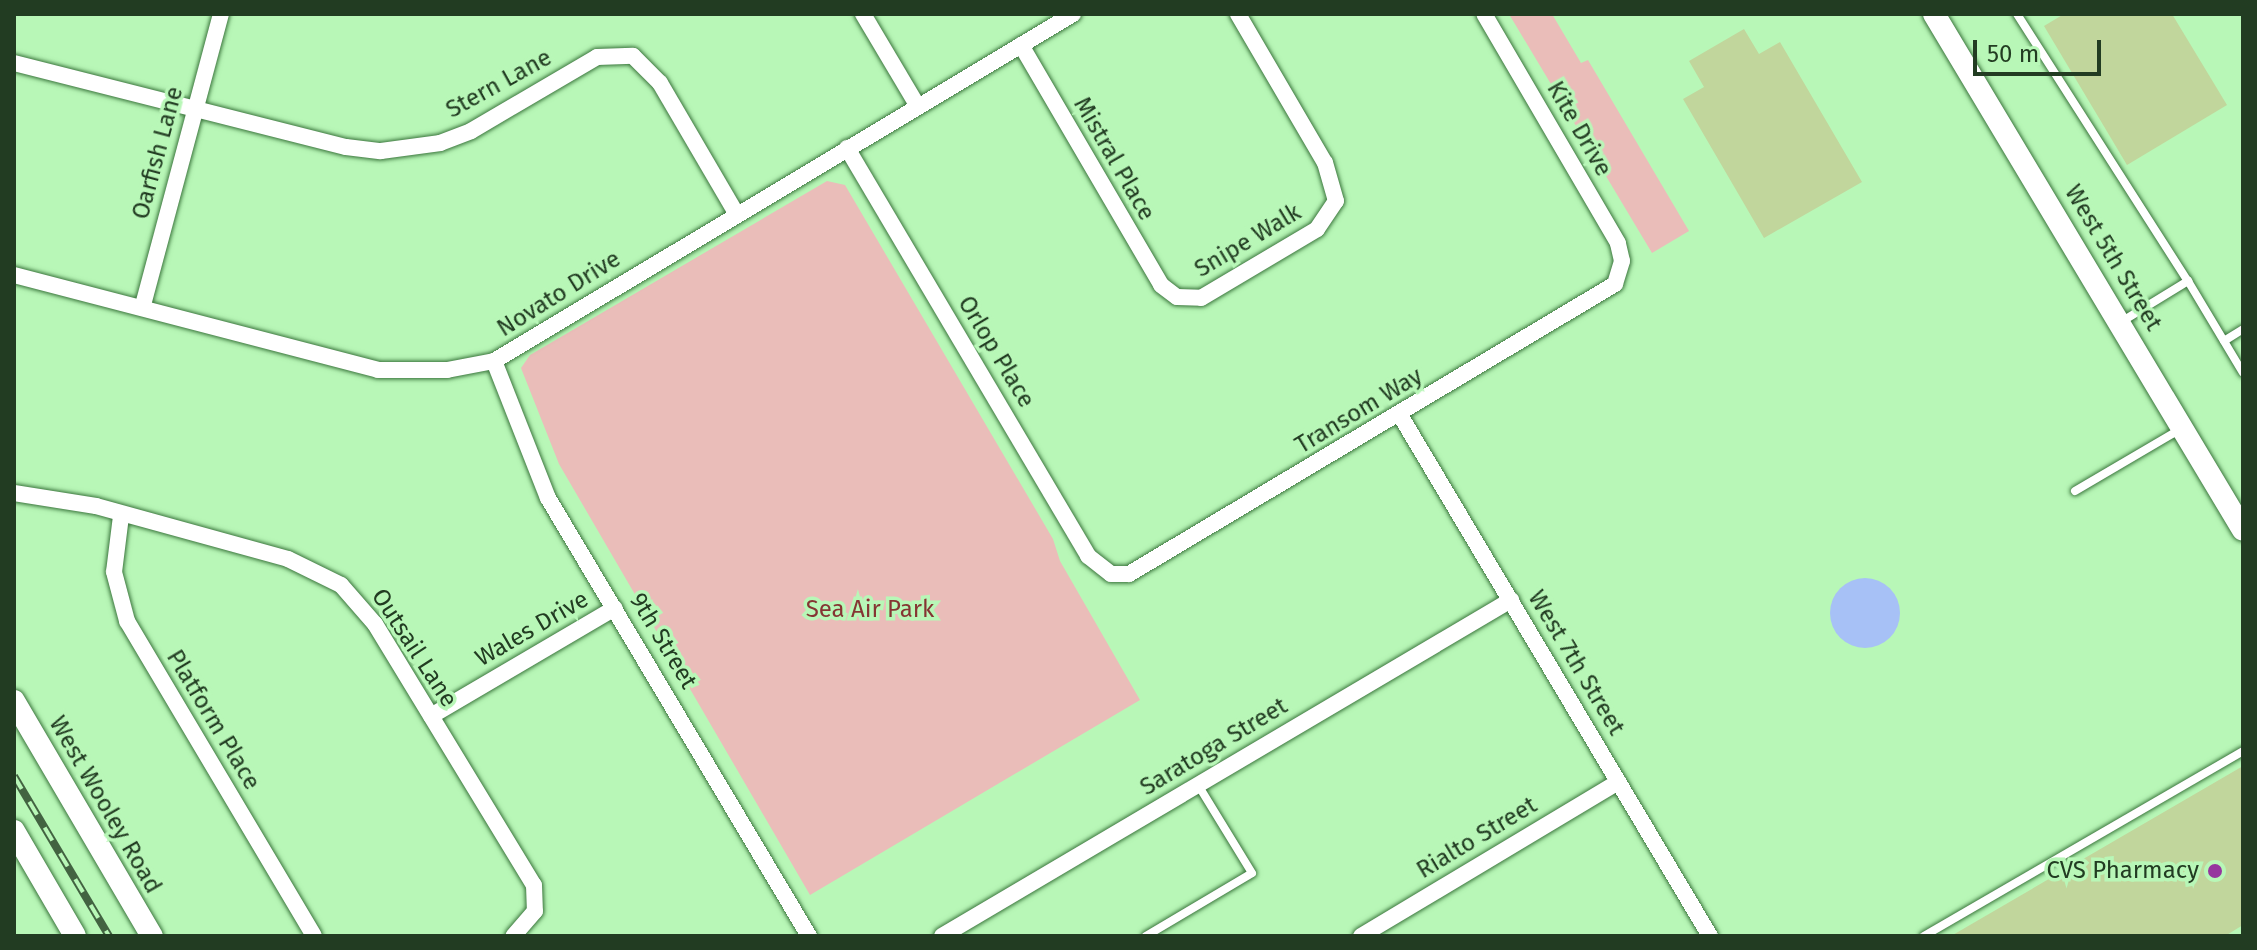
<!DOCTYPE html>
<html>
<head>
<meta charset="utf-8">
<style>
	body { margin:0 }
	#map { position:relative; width:2257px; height:950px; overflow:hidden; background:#b8f7b7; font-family:"Fira Sans",sans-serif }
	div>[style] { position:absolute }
	.green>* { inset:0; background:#eabdb9 }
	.water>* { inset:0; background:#a7c1f6 }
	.round { border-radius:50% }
	.building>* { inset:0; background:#c1d69c }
	.roads { filter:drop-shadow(0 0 2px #3b763d) drop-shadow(0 0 2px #3b763d) }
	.lane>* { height:8px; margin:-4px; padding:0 4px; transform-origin:4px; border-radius:4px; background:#fff }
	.street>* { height:16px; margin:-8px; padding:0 8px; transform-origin:8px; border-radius:8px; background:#fff }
	.secondary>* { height:22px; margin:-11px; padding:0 11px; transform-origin:11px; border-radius:11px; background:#fff }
	.rail>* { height:8px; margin-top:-4px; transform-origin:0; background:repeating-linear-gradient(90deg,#b8f7b7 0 15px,#426341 0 30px); box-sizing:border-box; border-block:2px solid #426341 }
	.dots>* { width:22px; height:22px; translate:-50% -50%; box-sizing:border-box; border:4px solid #b8f7b7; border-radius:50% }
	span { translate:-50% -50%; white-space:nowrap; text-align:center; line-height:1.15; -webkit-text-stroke:7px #b8f7b7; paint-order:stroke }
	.street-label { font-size:24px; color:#223c22 }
	.park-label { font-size:24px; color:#853533 }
	.poi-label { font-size:24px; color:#223c22 }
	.right { translate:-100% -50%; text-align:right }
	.frame { position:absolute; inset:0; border:16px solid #223c22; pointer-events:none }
	.scale { position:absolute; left:1973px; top:40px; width:128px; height:36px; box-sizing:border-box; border:4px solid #223c22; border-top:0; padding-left:10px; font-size:24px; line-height:28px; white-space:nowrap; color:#223c22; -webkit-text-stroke:6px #b8f7b7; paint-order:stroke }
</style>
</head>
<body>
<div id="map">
	<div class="green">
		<div style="clip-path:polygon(1509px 14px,1552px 14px,1581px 63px,1588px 60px,1689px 231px,1652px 253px)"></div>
		<div style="clip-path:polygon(827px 181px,845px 185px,1053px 539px,1060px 561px,1140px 700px,810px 895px,559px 464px,521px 368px,530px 355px)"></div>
	</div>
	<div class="water">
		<div class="round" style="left:1830px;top:578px;width:70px;height:70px"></div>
	</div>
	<div class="building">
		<div style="clip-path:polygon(2064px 14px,2172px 14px,2227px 105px,2127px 165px,2044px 26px)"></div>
		<div style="clip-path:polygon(1744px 29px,1759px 54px,1780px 42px,1862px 182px,1764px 238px,1683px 99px,1704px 87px,1689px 61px)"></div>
		<div style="clip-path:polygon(2243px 766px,2243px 925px,2225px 936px,1951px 936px)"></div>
	</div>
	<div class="roads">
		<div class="lane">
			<div style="left:2017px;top:14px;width:317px;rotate:57.4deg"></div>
			<div style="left:2121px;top:322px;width:79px;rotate:-31.5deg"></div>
			<div style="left:2188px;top:281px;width:107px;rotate:59.1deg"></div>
			<div style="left:2224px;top:341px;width:22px;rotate:-32deg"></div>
			<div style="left:2075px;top:491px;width:121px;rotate:-30.4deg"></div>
			<div style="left:1146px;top:936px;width:123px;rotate:-30.7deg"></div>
			<div style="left:1252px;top:873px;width:103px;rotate:-121.5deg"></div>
			<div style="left:1924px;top:936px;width:369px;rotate:-30.1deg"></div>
		</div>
		<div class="street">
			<div style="left:863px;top:14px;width:106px;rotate:59.3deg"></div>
			<div style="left:1021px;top:45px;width:278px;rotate:59.7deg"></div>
			<div style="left:1161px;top:285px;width:20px;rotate:37deg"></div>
			<div style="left:1177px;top:297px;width:24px;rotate:2deg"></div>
			<div style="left:1201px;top:298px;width:135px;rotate:-30.7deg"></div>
			<div style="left:1317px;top:229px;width:34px;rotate:-56deg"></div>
			<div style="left:1336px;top:201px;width:40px;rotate:-106deg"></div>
			<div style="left:1325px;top:163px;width:173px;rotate:-120.3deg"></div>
			<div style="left:14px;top:63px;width:342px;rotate:14.2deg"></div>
			<div style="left:346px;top:147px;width:35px;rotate:7deg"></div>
			<div style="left:381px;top:151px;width:60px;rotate:-7.7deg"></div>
			<div style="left:440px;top:143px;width:33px;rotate:-21deg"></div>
			<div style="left:471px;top:131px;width:146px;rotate:-30.4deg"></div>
			<div style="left:597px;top:57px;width:36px;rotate:-2deg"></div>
			<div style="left:633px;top:56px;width:38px;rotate:45deg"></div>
			<div style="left:660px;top:83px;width:151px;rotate:59.7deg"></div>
			<div style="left:847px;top:148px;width:474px;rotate:59.4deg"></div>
			<div style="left:1088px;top:556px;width:29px;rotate:38deg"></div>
			<div style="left:1111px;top:574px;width:18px"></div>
			<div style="left:1129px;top:574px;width:566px;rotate:-30.82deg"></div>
			<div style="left:1615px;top:284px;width:24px;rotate:-73deg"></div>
			<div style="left:1622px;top:261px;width:18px;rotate:-103deg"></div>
			<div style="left:1618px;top:243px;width:265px;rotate:-120.3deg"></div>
			<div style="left:14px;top:275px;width:376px;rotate:14.6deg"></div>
			<div style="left:378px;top:370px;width:69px"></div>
			<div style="left:447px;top:370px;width:48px;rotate:-10.8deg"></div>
			<div style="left:494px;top:361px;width:675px;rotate:-30.93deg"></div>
			<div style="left:143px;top:305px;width:301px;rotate:-75deg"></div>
			<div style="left:494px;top:361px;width:147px;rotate:68.5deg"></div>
			<div style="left:548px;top:498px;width:510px;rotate:59.21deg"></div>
			<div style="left:1400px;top:415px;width:606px;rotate:59.25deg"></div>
			<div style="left:14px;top:493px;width:83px;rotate:9deg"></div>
			<div style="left:96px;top:506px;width:199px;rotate:15.4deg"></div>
			<div style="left:288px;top:559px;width:59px;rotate:26.1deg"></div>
			<div style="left:341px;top:585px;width:52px;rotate:48.9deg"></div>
			<div style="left:375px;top:624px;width:306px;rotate:58.7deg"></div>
			<div style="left:534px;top:885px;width:26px;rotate:88deg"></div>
			<div style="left:535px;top:911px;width:33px;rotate:131deg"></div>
			<div style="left:121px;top:516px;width:56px;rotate:97.1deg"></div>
			<div style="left:114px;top:572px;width:51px;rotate:75.1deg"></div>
			<div style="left:127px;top:621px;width:366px;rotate:59.3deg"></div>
			<div style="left:431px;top:716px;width:213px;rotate:-30.4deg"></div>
			<div style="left:942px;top:936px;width:661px;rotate:-30.56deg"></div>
			<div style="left:1361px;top:936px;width:300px;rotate:-30.9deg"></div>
		</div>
		<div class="secondary">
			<div style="left:1934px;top:14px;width:601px;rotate:59.09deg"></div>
			<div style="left:14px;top:701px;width:273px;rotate:59.6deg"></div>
			<div style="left:14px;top:831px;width:121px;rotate:59.8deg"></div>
		</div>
	</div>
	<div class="rail">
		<div style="left:14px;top:776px;width:186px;rotate:59.3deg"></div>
	</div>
	<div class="dots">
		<div style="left:2215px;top:871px;background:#96369e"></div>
	</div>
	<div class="street-label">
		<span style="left:499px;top:84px;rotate:-29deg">Stern Lane</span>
		<span style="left:1579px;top:129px;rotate:60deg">Kite Drive</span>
		<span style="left:158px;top:153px;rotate:-75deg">Oarfish Lane</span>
		<span style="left:1114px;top:159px;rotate:60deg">Mistral Place</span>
		<span style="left:1248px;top:241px;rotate:-31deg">Snipe Walk</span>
		<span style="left:2113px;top:258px;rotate:59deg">West 5th Street</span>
		<span style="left:559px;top:294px;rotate:-32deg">Novato Drive</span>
		<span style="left:996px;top:352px;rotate:59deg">Orlop Place</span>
		<span style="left:1359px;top:411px;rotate:-31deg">Transom Way</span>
		<span style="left:532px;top:629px;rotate:-30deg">Wales Drive</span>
		<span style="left:663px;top:641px;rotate:59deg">9th Street</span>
		<span style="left:414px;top:648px;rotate:57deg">Outsail Lane</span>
		<span style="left:1576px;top:663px;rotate:59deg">West 7th Street</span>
		<span style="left:213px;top:720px;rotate:59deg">Platform Place</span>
		<span style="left:1214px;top:747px;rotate:-31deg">Saratoga Street</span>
		<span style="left:105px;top:805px;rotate:60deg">West Wooley Road</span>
		<span style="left:1477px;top:838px;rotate:-31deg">Rialto Street</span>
	</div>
	<div class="park-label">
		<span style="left:870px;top:610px">Sea Air Park</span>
	</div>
	<div class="poi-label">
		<span class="right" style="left:2199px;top:871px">CVS Pharmacy</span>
	</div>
	<div class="frame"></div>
	<div class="scale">50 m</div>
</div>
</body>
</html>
